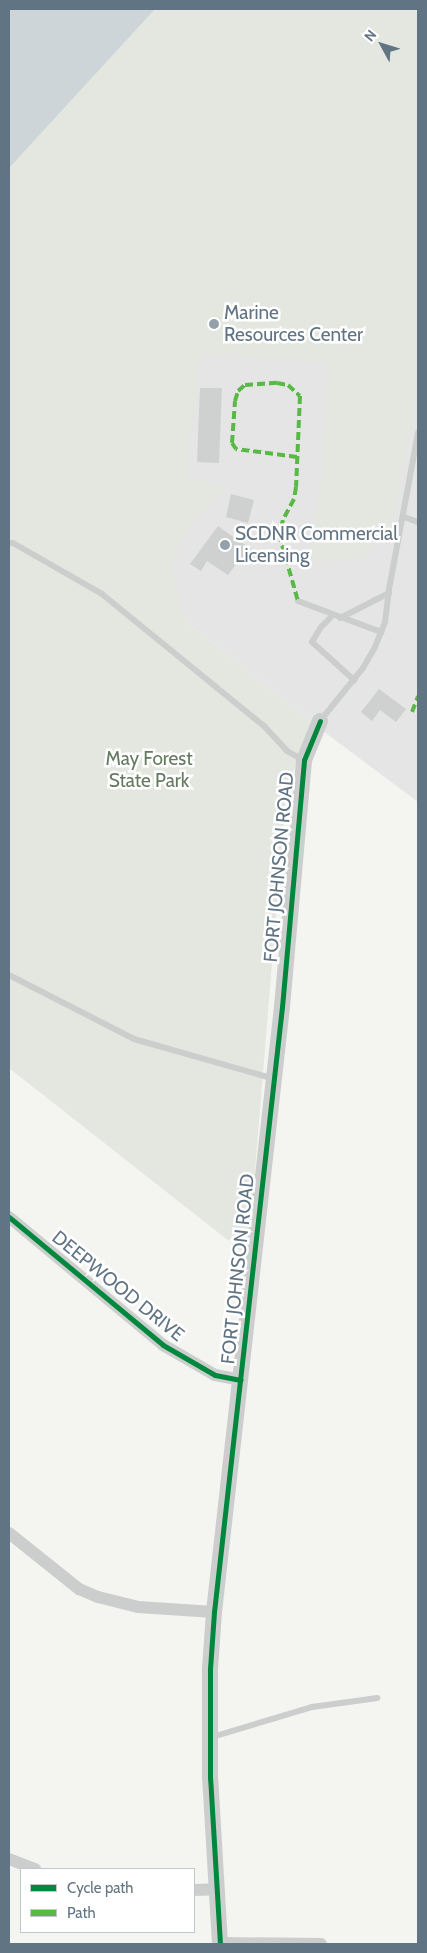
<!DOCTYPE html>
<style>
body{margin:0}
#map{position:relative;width:427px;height:1953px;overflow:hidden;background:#f4f4f1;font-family:Cabin,sans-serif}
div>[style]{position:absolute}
.built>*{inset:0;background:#e4e5e4}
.green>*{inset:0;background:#e3e7df}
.water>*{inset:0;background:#cdd5d8}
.building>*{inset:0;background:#cfd0d0}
.service>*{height:6px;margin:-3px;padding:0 3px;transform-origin:3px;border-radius:3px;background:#cccece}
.minor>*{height:12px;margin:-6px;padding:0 6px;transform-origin:6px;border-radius:6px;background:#cccece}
.tertiary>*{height:16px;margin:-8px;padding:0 8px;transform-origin:8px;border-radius:8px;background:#cccece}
.quiet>*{height:4px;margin-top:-2px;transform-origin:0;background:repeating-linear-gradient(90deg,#58b947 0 8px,transparent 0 12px)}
.cycleway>*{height:5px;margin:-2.5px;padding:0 2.5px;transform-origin:2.5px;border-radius:2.5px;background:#00873e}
.dots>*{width:14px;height:14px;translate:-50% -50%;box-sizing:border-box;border:2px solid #fff;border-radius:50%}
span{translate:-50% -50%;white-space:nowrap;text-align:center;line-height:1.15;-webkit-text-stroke:5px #fff;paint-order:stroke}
.poi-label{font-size:19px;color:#617483}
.left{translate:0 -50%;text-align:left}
.park-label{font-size:19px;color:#657a60}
.street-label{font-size:19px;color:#617483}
.frame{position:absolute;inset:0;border:10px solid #617483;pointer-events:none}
.legend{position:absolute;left:20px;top:1868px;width:175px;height:65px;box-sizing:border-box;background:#fff;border:1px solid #c0c7cd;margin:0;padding:6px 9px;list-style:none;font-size:15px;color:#617483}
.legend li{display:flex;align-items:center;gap:10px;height:25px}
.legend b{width:25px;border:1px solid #c0c7cd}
.north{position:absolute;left:357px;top:20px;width:50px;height:50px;-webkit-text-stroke:4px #fff;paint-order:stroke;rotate:309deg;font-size:14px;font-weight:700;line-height:20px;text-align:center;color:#617483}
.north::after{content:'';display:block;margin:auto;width:18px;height:22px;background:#617483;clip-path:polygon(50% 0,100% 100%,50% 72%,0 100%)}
</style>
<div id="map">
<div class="built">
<i style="clip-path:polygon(418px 9px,418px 802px,311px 722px,9px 479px)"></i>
</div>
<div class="green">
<i style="clip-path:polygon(9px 9px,418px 9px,418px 385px,392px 523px,365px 553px,322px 566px,308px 556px,321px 488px,329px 363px,201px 353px,187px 464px,191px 478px,227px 489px,190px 524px,171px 562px,184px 620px,311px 722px,286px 792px,248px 1256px,9px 1068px)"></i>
</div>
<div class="water">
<i style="clip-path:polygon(9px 9px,155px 9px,9px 168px)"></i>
</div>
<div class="building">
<i style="clip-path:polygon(200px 388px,222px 388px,219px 463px,197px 462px)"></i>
<i style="clip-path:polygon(231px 494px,254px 500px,248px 523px,226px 517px)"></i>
<i style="clip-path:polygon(218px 526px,222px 529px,261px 556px,237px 563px,228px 575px,207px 561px,201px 571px,190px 564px)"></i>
<i style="clip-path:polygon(379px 689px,406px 709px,396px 722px,380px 710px,372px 721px,361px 712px)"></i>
</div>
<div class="service">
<i style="left:404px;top:517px;width:15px;rotate:20deg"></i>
<i style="left:9px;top:543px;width:4px"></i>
<i style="left:13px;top:543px;width:103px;rotate:29.8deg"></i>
<i style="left:102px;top:594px;width:209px;rotate:39.2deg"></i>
<i style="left:264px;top:726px;width:34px;rotate:47deg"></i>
<i style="left:287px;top:751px;width:18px;rotate:29deg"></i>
<i style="left:298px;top:601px;width:89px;rotate:20.5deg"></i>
<i style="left:333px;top:615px;width:17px;rotate:135deg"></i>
<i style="left:321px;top:627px;width:17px;rotate:121deg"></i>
<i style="left:312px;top:642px;width:57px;rotate:42.1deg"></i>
<i style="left:340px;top:618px;width:55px;rotate:-27deg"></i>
<i style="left:320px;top:721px;width:68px;rotate:-50.9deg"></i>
<i style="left:363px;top:668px;width:24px;rotate:-60deg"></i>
<i style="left:375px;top:647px;width:27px;rotate:-68deg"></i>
<i style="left:385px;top:622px;width:38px;rotate:-83deg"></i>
<i style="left:390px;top:584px;width:154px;rotate:-79.5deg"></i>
<i style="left:9px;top:975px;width:140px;rotate:27.1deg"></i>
<i style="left:134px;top:1039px;width:146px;rotate:15.9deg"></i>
<i style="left:212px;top:1737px;width:104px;rotate:-16.7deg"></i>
<i style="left:312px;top:1707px;width:66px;rotate:-7.9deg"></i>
</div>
<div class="minor">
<i style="left:9px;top:1217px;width:200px;rotate:39.7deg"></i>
<i style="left:163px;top:1345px;width:60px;rotate:30deg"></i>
<i style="left:215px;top:1375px;width:26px;rotate:11deg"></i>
<i style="left:9px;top:1533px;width:90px;rotate:38.7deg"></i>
<i style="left:79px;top:1589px;width:21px;rotate:23deg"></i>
<i style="left:98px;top:1597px;width:41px;rotate:14deg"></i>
<i style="left:138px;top:1607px;width:76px;rotate:3.8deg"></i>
<i style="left:9px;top:1859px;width:28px;rotate:21deg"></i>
<i style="left:194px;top:1890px;width:23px;rotate:-2deg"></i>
<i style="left:220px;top:1943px;width:101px;rotate:0.6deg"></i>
</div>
<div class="tertiary">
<i style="left:220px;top:1944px;width:166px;rotate:-93.4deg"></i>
<i style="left:210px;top:1778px;width:109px;rotate:-90deg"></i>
<i style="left:210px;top:1669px;width:57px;rotate:-86deg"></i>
<i style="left:214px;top:1612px;width:609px;rotate:-83.59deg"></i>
<i style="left:282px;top:1007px;width:248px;rotate:-84.9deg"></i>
<i style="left:304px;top:760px;width:42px;rotate:-67.7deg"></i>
</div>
<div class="quiet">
<i style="left:297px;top:457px;width:62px;rotate:-172.5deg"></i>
<i style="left:236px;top:449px;width:7px;rotate:-124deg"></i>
<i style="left:232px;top:443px;width:42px;rotate:-85.9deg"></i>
<i style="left:235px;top:401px;width:10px;rotate:-73deg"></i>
<i style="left:238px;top:391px;width:9px;rotate:-41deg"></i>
<i style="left:245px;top:385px;width:32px;rotate:-4deg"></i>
<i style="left:277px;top:383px;width:11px;rotate:10deg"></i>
<i style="left:288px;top:385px;width:16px;rotate:43deg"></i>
<i style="left:300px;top:396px;width:91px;rotate:92.5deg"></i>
<i style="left:296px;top:487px;width:12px;rotate:99deg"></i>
<i style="left:294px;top:499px;width:24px;rotate:118deg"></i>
<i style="left:283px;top:520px;width:15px;rotate:106deg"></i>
<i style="left:279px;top:534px;width:70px;rotate:74.2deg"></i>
<i style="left:412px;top:712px;width:17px;rotate:-69deg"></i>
</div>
<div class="cycleway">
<i style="left:9px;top:1217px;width:200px;rotate:39.7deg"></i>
<i style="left:163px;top:1345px;width:60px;rotate:30deg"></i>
<i style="left:215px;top:1375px;width:26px;rotate:11deg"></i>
<i style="left:220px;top:1944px;width:166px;rotate:-93.4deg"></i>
<i style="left:210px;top:1778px;width:109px;rotate:-90deg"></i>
<i style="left:210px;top:1669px;width:57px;rotate:-86deg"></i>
<i style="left:214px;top:1612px;width:609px;rotate:-83.59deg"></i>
<i style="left:282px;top:1007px;width:248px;rotate:-84.9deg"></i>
<i style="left:304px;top:760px;width:42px;rotate:-67.7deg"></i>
</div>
<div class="dots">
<i style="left:214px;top:324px;background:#94a1aa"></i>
<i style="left:225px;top:545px;background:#94a1aa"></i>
</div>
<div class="poi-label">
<span class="left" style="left:224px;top:324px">Marine<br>Resources Center</span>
<span class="left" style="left:235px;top:545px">SCDNR Commercial<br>Licensing</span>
</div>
<div class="park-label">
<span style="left:149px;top:770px">May Forest<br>State Park</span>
</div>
<div class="street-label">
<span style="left:279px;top:867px;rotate:-85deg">FORT JOHNSON ROAD</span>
<span style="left:238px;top:1269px;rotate:-84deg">FORT JOHNSON ROAD</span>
<span style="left:118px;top:1286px;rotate:39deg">DEEPWOOD DRIVE</span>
</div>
<div class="frame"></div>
<ul class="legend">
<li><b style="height:6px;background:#00873e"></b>Cycle path</li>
<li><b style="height:6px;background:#58b947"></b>Path</li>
</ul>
<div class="north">N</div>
</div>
